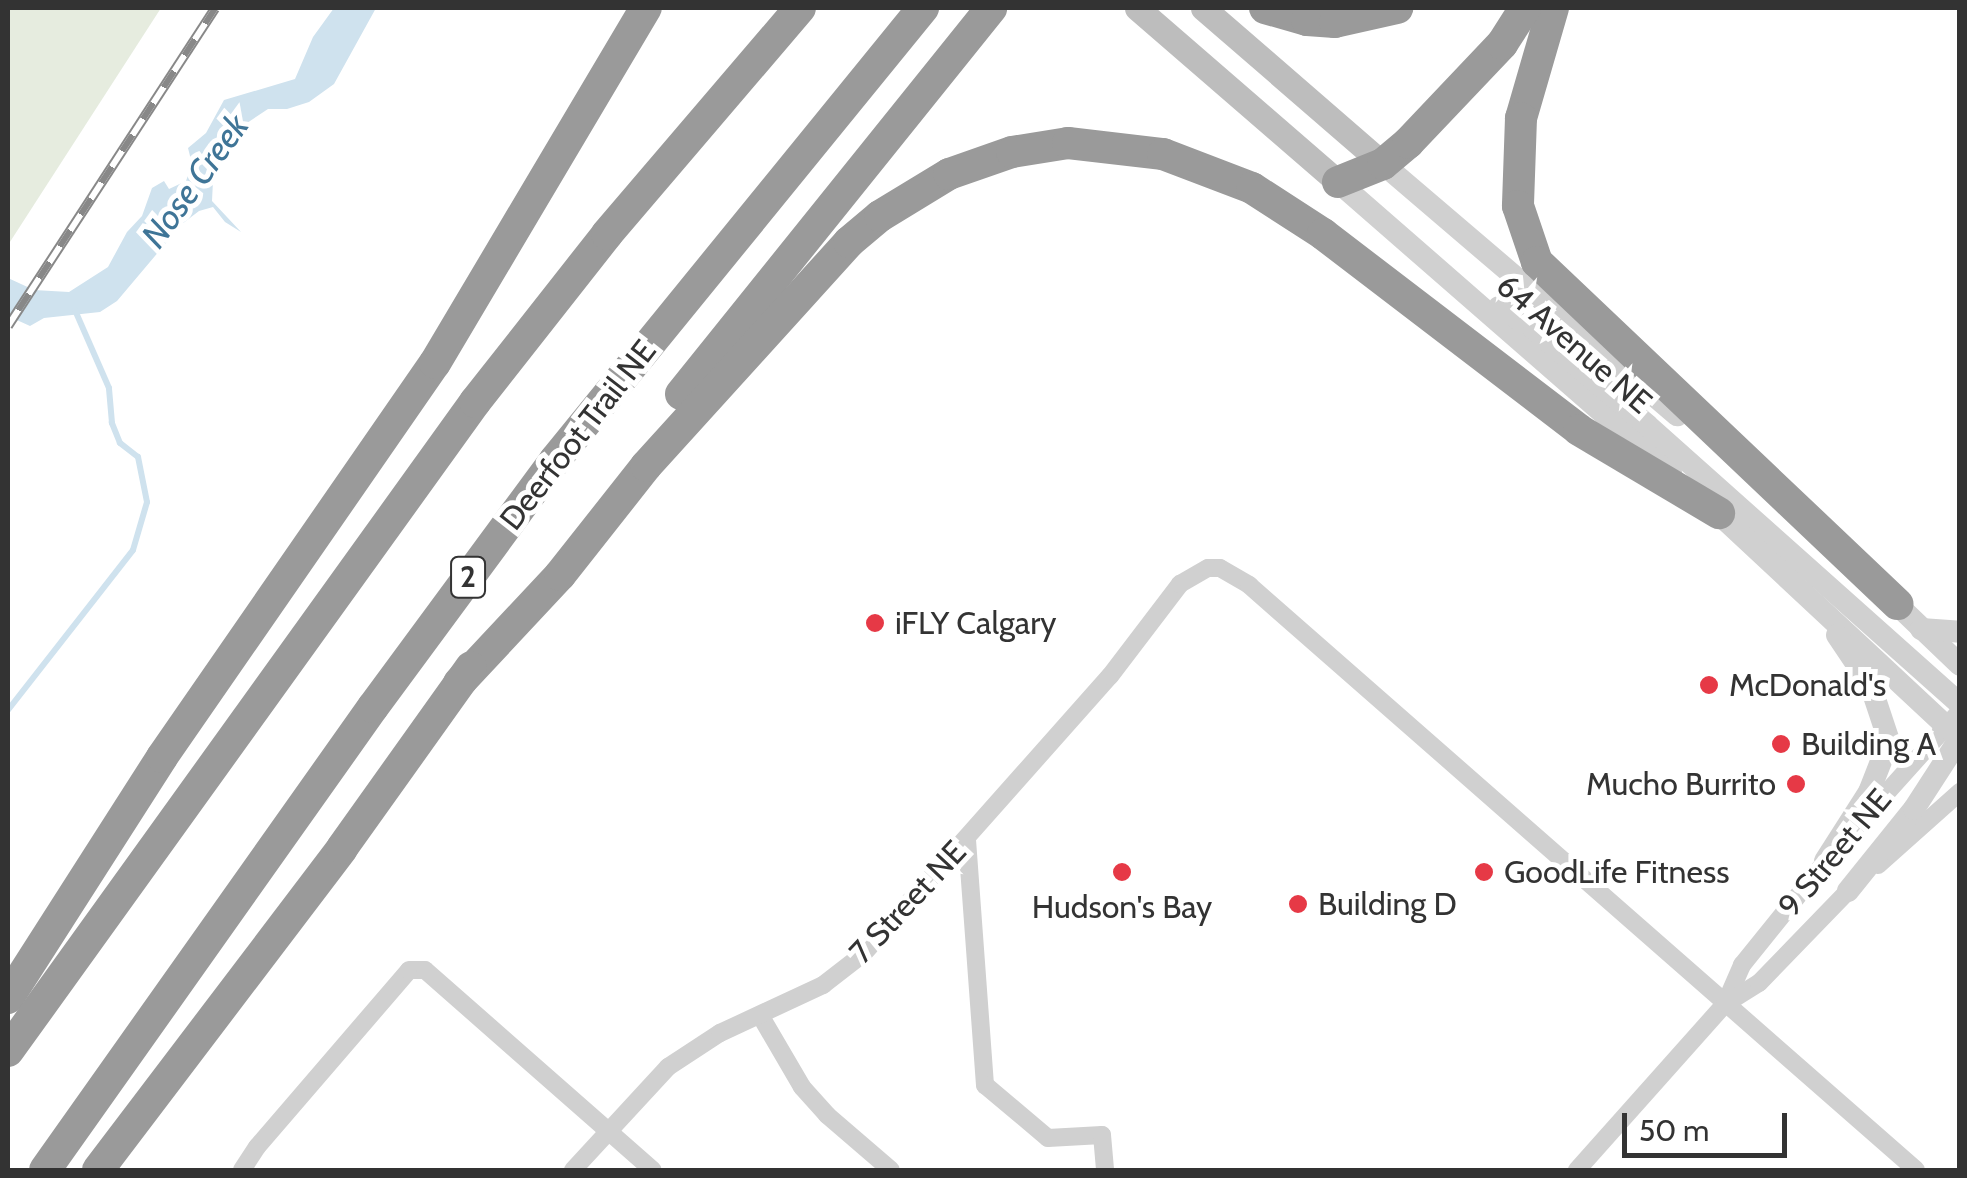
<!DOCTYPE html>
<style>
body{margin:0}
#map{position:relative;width:1967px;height:1178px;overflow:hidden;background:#fff;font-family:Cabin,sans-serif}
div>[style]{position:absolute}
.green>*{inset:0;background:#e6ecdf}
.water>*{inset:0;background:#cfe2ee}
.stream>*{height:6px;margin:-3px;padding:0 3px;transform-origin:3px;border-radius:3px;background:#cfe2ee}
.minor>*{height:18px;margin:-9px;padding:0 9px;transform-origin:9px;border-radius:9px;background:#d0d0d0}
.tertiary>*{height:22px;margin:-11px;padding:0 11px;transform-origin:11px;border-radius:11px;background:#d0d0d0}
.secondary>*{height:25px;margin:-12.5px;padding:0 12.5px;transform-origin:12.5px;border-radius:12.5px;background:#bdbdbd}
.motorway>*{height:32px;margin:-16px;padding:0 16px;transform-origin:16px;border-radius:16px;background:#9a9a9a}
.rail>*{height:10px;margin-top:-5px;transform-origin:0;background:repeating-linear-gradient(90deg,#fff 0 19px,#888 0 38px);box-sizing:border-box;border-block:2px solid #888}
.dots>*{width:28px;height:28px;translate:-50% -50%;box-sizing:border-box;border:5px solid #fff;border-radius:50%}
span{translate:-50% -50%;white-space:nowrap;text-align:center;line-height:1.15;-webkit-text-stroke:10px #fff;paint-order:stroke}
.shield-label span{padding:2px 8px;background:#fff;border:2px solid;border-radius:8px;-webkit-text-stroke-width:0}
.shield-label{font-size:30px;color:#333;font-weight:700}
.street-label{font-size:32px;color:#333}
.poi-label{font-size:32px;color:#333}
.left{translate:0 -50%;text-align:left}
.right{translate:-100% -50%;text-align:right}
.water-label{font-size:35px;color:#3f7597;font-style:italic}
.frame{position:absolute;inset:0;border:10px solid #333;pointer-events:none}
.scale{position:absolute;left:1622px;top:1113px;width:165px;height:45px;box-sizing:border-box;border:5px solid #333;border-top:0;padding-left:12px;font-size:30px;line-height:35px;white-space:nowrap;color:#333;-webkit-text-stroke:8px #fff;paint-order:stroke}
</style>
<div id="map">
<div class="green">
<i style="clip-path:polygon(8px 8px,161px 8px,8px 245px)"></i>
</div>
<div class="water">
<i style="clip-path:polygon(334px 8px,376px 8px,334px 84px,309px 102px,287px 109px,268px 109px,241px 127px,213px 181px,212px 201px,241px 232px,225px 222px,213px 207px,199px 211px,182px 224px,117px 301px,100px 312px,44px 318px,30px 326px,8px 316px,8px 278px,34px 290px,69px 292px,108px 267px,127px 232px,142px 216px,152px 188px,164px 181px,169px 189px,186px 181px,192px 164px,188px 148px,206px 133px,224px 100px,295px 79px,313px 37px)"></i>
</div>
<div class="stream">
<i style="left:8px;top:710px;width:203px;rotate:-52deg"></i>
<i style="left:133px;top:550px;width:50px;rotate:-73.7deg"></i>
<i style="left:147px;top:502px;width:46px;rotate:-101.3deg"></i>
<i style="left:138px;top:457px;width:23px;rotate:-142deg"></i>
<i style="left:120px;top:443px;width:22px;rotate:-112deg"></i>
<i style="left:112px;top:423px;width:35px;rotate:-95deg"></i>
<i style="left:109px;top:388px;width:85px;rotate:-113.6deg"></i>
</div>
<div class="minor">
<i style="left:1855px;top:828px;width:157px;rotate:-48.1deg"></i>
<i style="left:967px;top:840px;width:246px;rotate:85.8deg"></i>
<i style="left:985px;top:1085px;width:82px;rotate:40.1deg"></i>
<i style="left:1048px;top:1138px;width:54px;rotate:-3.2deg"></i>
<i style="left:1102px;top:1135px;width:35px;rotate:85deg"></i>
<i style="left:1878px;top:865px;width:110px;rotate:-41.7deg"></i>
<i style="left:1725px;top:1004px;width:43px;rotate:-66.4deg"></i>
<i style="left:1742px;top:965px;width:146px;rotate:-51.1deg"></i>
<i style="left:760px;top:1015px;width:83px;rotate:59.7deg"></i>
<i style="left:802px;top:1087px;width:38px;rotate:48deg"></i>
<i style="left:827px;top:1115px;width:84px;rotate:40.7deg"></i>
<i style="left:242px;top:1170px;width:27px;rotate:-57deg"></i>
<i style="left:257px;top:1147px;width:233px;rotate:-49.3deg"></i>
<i style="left:409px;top:970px;width:16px"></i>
<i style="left:425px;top:970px;width:303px;rotate:41.3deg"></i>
<i style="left:573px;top:1170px;width:140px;rotate:-47.3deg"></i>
<i style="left:668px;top:1067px;width:62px;rotate:-33.2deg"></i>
<i style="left:720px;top:1033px;width:114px;rotate:-25deg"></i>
<i style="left:823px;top:985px;width:51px;rotate:-37.8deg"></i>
<i style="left:863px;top:954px;width:372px;rotate:-48.4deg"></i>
<i style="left:1110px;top:676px;width:116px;rotate:-52.7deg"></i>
<i style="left:1180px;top:584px;width:32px;rotate:-30deg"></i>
<i style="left:1208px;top:568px;width:12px"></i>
<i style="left:1220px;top:568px;width:34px;rotate:30deg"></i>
<i style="left:1249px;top:585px;width:887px;rotate:41.25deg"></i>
<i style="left:1577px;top:1170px;width:222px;rotate:-48.3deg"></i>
<i style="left:1725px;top:1004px;width:40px;rotate:-32deg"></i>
<i style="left:1759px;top:983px;width:136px;rotate:-45.9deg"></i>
</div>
<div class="tertiary">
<i style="left:1383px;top:164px;width:387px;rotate:40.5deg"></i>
<i style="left:1338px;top:182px;width:442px;rotate:41.1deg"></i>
<i style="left:1499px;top:307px;width:41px;rotate:32.2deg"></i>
<i style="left:1534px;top:329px;width:148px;rotate:40.3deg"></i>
<i style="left:1647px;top:425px;width:419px;rotate:41.7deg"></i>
<i style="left:1707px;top:503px;width:346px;rotate:43deg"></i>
<i style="left:1887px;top:595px;width:101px;rotate:43.8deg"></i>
<i style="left:1921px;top:629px;width:39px;rotate:4deg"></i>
<i style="left:1825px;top:861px;width:82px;rotate:-57.5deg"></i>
<i style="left:1869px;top:792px;width:55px;rotate:-68.6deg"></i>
<i style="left:1889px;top:741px;width:60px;rotate:-108.4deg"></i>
<i style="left:1870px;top:684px;width:59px;rotate:-124deg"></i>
<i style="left:1848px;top:891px;width:105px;rotate:-51.2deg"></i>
<i style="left:1914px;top:809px;width:85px;rotate:-57.1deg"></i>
</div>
<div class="secondary">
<i style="left:1137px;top:8px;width:266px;rotate:40.9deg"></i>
<i style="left:1203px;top:8px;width:238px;rotate:40.9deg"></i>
</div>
<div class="motorway">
<i style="left:1265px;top:8px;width:44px;rotate:15.9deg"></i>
<i style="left:1307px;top:20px;width:28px;rotate:4deg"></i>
<i style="left:1335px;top:22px;width:64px;rotate:-12.7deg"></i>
<i style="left:1553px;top:8px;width:115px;rotate:106.2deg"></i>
<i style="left:1521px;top:118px;width:88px;rotate:92deg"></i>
<i style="left:1518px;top:206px;width:59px;rotate:71.3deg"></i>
<i style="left:1537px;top:262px;width:497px;rotate:43.5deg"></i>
<i style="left:1338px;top:182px;width:48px;rotate:-21.8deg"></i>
<i style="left:1383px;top:164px;width:33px;rotate:-40deg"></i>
<i style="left:1408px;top:143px;width:137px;rotate:-46.5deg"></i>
<i style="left:1502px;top:44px;width:43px;rotate:-57.4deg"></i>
<i style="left:681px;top:394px;width:495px;rotate:-51.2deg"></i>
<i style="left:459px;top:683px;width:148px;rotate:-46.9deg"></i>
<i style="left:560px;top:575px;width:139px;rotate:-51.7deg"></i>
<i style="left:646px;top:466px;width:302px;rotate:-47.8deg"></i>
<i style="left:849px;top:242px;width:40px;rotate:-40deg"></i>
<i style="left:880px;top:216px;width:81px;rotate:-31.3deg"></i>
<i style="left:949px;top:174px;width:67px;rotate:-19.2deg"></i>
<i style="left:1012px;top:152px;width:57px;rotate:-9.1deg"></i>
<i style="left:1068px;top:143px;width:96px;rotate:6.6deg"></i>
<i style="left:1163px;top:154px;width:95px;rotate:20.9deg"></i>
<i style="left:1252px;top:188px;width:85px;rotate:32.9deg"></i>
<i style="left:1323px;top:234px;width:322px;rotate:37.4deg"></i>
<i style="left:1579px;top:430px;width:163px;rotate:30.7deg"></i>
<i style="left:8px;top:998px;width:286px;rotate:-57.4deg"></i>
<i style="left:162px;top:757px;width:479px;rotate:-55.3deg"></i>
<i style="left:435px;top:363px;width:413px;rotate:-59.3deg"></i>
<i style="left:8px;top:1051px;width:800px;rotate:-54.26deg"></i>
<i style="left:475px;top:402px;width:214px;rotate:-51.8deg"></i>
<i style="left:607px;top:234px;width:297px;rotate:-49.5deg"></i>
<i style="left:45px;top:1170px;width:567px;rotate:-54.69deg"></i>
<i style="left:373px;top:707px;width:307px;rotate:-53.6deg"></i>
<i style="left:555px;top:460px;width:583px;rotate:-50.85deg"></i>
<i style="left:98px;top:1170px;width:404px;rotate:-52.8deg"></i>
<i style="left:342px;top:848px;width:222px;rotate:-54.5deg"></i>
</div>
<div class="rail">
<i style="left:8px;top:326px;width:379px;rotate:-56.9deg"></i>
</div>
<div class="dots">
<i style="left:875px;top:623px;background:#e63946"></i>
<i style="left:1709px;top:685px;background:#e63946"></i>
<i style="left:1781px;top:744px;background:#e63946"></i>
<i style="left:1796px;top:784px;background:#e63946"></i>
<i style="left:1122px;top:872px;background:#e63946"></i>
<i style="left:1484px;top:872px;background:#e63946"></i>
<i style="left:1298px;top:904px;background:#e63946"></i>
</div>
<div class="shield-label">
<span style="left:468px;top:577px">2</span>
</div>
<div class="street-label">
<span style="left:1574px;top:344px;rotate:41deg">64 Avenue NE</span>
<span style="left:578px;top:435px;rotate:-52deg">Deerfoot Trail NE</span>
<span style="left:1835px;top:853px;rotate:-50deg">9 Street NE</span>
<span style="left:908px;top:902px;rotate:-47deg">7 Street NE</span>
</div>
<div class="poi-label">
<span class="left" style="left:895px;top:623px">iFLY Calgary</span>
<span class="left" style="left:1729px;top:685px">McDonald's</span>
<span class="left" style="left:1801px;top:744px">Building A</span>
<span class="right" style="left:1776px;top:784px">Mucho Burrito</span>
<span class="left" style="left:1504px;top:872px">GoodLife Fitness</span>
<span class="left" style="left:1318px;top:904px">Building D</span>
<span style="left:1122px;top:907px">Hudson's Bay</span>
</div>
<div class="water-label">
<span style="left:195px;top:181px;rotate:-54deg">Nose Creek</span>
</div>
<div class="frame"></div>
<div class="scale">50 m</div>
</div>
